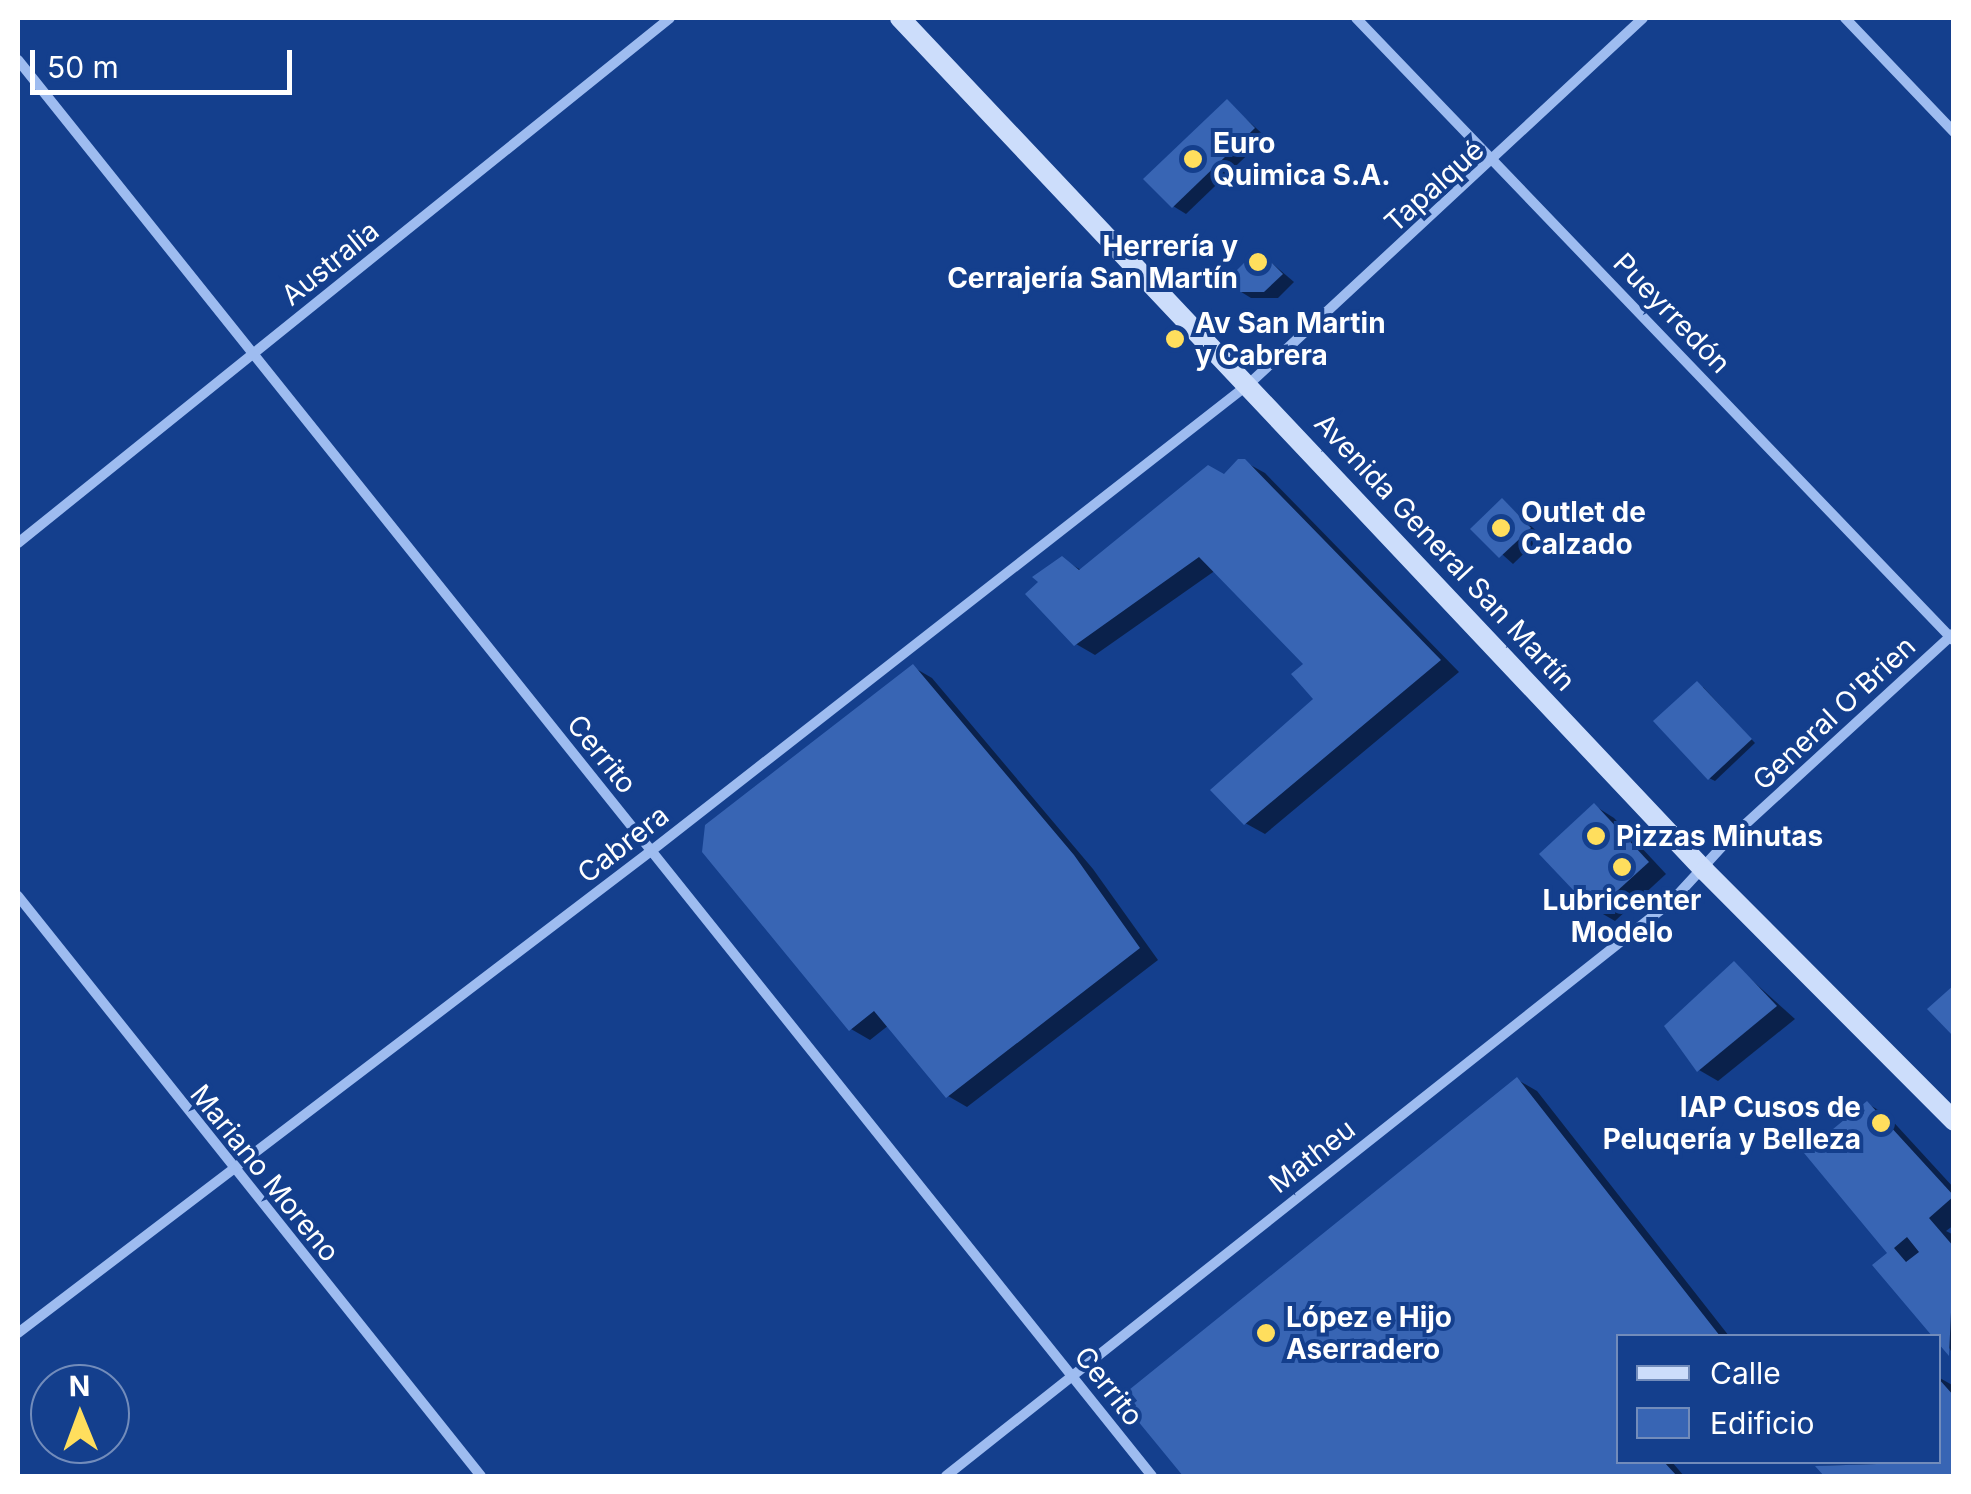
<!DOCTYPE html>
<meta charset="utf-8">
<style>
body{margin:0}
#map{position:relative;width:1971px;height:1494px;overflow:hidden;background:#143f8d;font-family:Inter,sans-serif}
div>[style]{position:absolute}
.shadow>*{inset:0;background:#0007}
.building>*{inset:0;background:#3865b4}
.street>*{height:10px;margin:-5px;padding:0 5px;transform-origin:5px;border-radius:5px;background:#9ebcf0}
.secondary>*{height:20px;margin:-10px;padding:0 10px;transform-origin:10px;border-radius:10px;background:#ccddfb}
.dots>*{width:28px;height:28px;translate:-50% -50%;box-sizing:border-box;border:5px solid #143f8d;border-radius:50%}
span{translate:-50% -50%;white-space:nowrap;text-align:center;line-height:1.15;-webkit-text-stroke:8px #143f8d;paint-order:stroke}
.poi-label{font-size:28px;color:#fff;font-weight:700}
.left{translate:0 -50%;text-align:left}
.right{translate:-100% -50%;text-align:right}
.street-label{font-size:28px;color:#fff}
.frame{position:absolute;inset:0;border:20px solid #fff;pointer-events:none}
.legend{position:absolute;left:1616px;top:1334px;width:325px;height:130px;box-sizing:border-box;background:#143f8d;border:2px solid #728cbb;margin:0;padding:12px 18px;list-style:none;font-size:30px;color:#fff}
.legend li{display:flex;align-items:center;gap:20px;height:50px}
.legend b{width:50px;border:2px solid #728cbb}
.north{position:absolute;left:30px;top:1364px;width:100px;height:100px;box-sizing:border-box;background:#143f8d;border:2px solid #728cbb;border-radius:50%;rotate:359deg;font-size:28px;font-weight:700;line-height:40px;text-align:center;color:#fff}
.north::after{content:'';display:block;margin:auto;width:35px;height:45px;background:#ffde5d;clip-path:polygon(50% 0,100% 100%,50% 72%,0 100%)}
.scale{position:absolute;left:30px;top:50px;width:262px;height:45px;box-sizing:border-box;border:5px solid #fff;border-top:0;padding-left:12px;font-size:30px;line-height:35px;white-space:nowrap;color:#fff;-webkit-text-stroke:8px #143f8d;paint-order:stroke}
</style>
<div id="map">
<div class="shadow">
<i style="clip-path:polygon(1227px 102px,1266px 137px,1186px 214px,1173px 206px)"></i>
<i style="clip-path:polygon(1259px 252px,1294px 282px,1278px 298px,1251px 298px,1238px 290px)"></i>
<i style="clip-path:polygon(1245px 462px,1265px 473px,1459px 672px,1265px 834px,1245px 823px,1316px 699px,1307px 664px,1216px 570px,1095px 655px,1076px 644px,1062px 559px,1081px 570px)"></i>
<i style="clip-path:polygon(1503px 501px,1542px 536px,1513px 564px,1474px 529px)"></i>
<i style="clip-path:polygon(913px 667px,932px 678px,1093px 869px,1158px 960px,967px 1107px,948px 1096px,889px 1025px,870px 1040px,851px 1029px)"></i>
<i style="clip-path:polygon(1703px 687px,1755px 743px,1715px 781px,1709px 778px)"></i>
<i style="clip-path:polygon(1595px 806px,1614px 818px,1666px 874px,1615px 921px,1596px 910px)"></i>
<i style="clip-path:polygon(1734px 964px,1795px 1019px,1718px 1081px,1699px 1070px)"></i>
<i style="clip-path:polygon(1518px 1080px,1537px 1091px,1729px 1336px,1618px 1336px,1618px 1462px,1672px 1462px,1684px 1476px,1187px 1476px,1123px 1398px)"></i>
<i style="clip-path:polygon(1868px 1104px,1887px 1115px,1954px 1188px,1954px 1225px,1946px 1231px,1954px 1235px,1954px 1356px,1892px 1253px)"></i>
<i style="clip-path:polygon(1938px 1377px,1954px 1386px,1954px 1476px,1827px 1476px,1819px 1466px,1938px 1462px)"></i>
</div>
<div class="building">
<i style="clip-path:polygon(1227px 99px,1255px 128px,1172px 208px,1143px 179px)"></i>
<i style="clip-path:polygon(1258px 249px,1283px 274px,1264px 292px,1236px 292px,1226px 281px)"></i>
<i style="clip-path:polygon(1238px 459px,1245px 459px,1441px 660px,1244px 825px,1210px 790px,1313px 699px,1291px 674px,1303px 664px,1199px 557px,1074px 646px,1025px 594px,1038px 582px,1032px 577px,1062px 556px,1079px 570px,1208px 465px,1224px 474px)"></i>
<i style="clip-path:polygon(1502px 498px,1531px 528px,1499px 558px,1470px 529px)"></i>
<i style="clip-path:polygon(913px 664px,1074px 855px,1140px 948px,946px 1098px,874px 1011px,849px 1031px,702px 852px,705px 825px)"></i>
<i style="clip-path:polygon(1697px 681px,1752px 739px,1708px 780px,1653px 721px)"></i>
<i style="clip-path:polygon(1594px 803px,1649px 862px,1594px 912px,1539px 854px)"></i>
<i style="clip-path:polygon(1734px 961px,1777px 1006px,1697px 1072px,1664px 1026px)"></i>
<i style="clip-path:polygon(1954px 985px,1954px 1037px,1927px 1009px)"></i>
<i style="clip-path:polygon(1517px 1077px,1720px 1336px,1618px 1336px,1618px 1462px,1664px 1462px,1677px 1476px,1183px 1476px,1119px 1398px)"></i>
<i style="clip-path:polygon(evenodd,1867px 1101px,1954px 1196px,1929px 1218px,1954px 1247px,1949px 1356px,1872px 1265px,1887px 1253px,1804px 1153px,1867px 1101px,1907px 1237px,1919px 1252px,1906px 1262px,1894px 1248px,1907px 1237px)"></i>
<i style="clip-path:polygon(1938px 1378px,1954px 1396px,1954px 1476px,1824px 1476px,1815px 1466px,1938px 1462px)"></i>
</div>
<div class="street">
<i style="left:1356px;top:18px;width:862px;rotate:46.17deg"></i>
<i style="left:1845px;top:18px;width:158px;rotate:46.3deg"></i>
<i style="left:18px;top:60px;width:1814px;rotate:51.31deg"></i>
<i style="left:18px;top:543px;width:837px;rotate:-38.84deg"></i>
<i style="left:18px;top:896px;width:742px;rotate:51.4deg"></i>
<i style="left:18px;top:1333px;width:796px;rotate:-37.29deg"></i>
<i style="left:651px;top:851px;width:760px;rotate:-38deg"></i>
<i style="left:1250px;top:383px;width:536px;rotate:-42.88deg"></i>
<i style="left:946px;top:1476px;width:926px;rotate:-38.38deg"></i>
<i style="left:1672px;top:901px;width:80px;rotate:-47.5deg"></i>
<i style="left:1726px;top:842px;width:309px;rotate:-42.5deg"></i>
</div>
<div class="secondary">
<i style="left:900px;top:18px;width:1173px;rotate:46.66deg"></i>
<i style="left:1705px;top:871px;width:353px;rotate:45.1deg"></i>
</div>
<div class="dots">
<i style="left:1193px;top:159px;background:#ffde5d"></i>
<i style="left:1258px;top:262px;background:#ffde5d"></i>
<i style="left:1175px;top:339px;background:#ffde5d"></i>
<i style="left:1501px;top:528px;background:#ffde5d"></i>
<i style="left:1596px;top:836px;background:#ffde5d"></i>
<i style="left:1622px;top:867px;background:#ffde5d"></i>
<i style="left:1881px;top:1123px;background:#ffde5d"></i>
<i style="left:1266px;top:1333px;background:#ffde5d"></i>
</div>
<div class="poi-label">
<span class="left" style="left:1213px;top:159px">Euro<br>Quimica S.A.</span>
<span class="right" style="left:1238px;top:262px">Herrería y<br>Cerrajería San Martín</span>
<span class="left" style="left:1195px;top:339px">Av San Martin<br>y Cabrera</span>
<span class="left" style="left:1521px;top:528px">Outlet de<br>Calzado</span>
<span class="left" style="left:1616px;top:836px">Pizzas Minutas</span>
<span style="left:1622px;top:916px">Lubricenter<br>Modelo</span>
<span class="right" style="left:1861px;top:1123px">IAP Cusos de<br>Peluqería y Belleza</span>
<span class="left" style="left:1286px;top:1333px">López e Hijo<br>Aserradero</span>
</div>
<div class="street-label">
<span style="left:1434px;top:186px;rotate:-42deg">Tapalqué</span>
<span style="left:330px;top:263px;rotate:-39deg">Australia</span>
<span style="left:1672px;top:313px;rotate:46deg">Pueyrredón</span>
<span style="left:1445px;top:552px;rotate:47deg">Avenida General San Martín</span>
<span style="left:1834px;top:713px;rotate:-43deg">General O'Brien</span>
<span style="left:602px;top:754px;rotate:51deg">Cerrito</span>
<span style="left:623px;top:844px;rotate:-38deg">Cabrera</span>
<span style="left:1312px;top:1156px;rotate:-38deg">Matheu</span>
<span style="left:265px;top:1173px;rotate:51deg">Mariano Moreno</span>
<span style="left:1109px;top:1386px;rotate:52deg">Cerrito</span>
</div>
<div class="frame"></div>
<ul class="legend">
<li><b style="height:12px;background:#ccddfb"></b>Calle</li>
<li><b style="height:28px;background:#3865b4"></b>Edificio</li>
</ul>
<div class="north">N</div>
<div class="scale">50 m</div>
</div>
